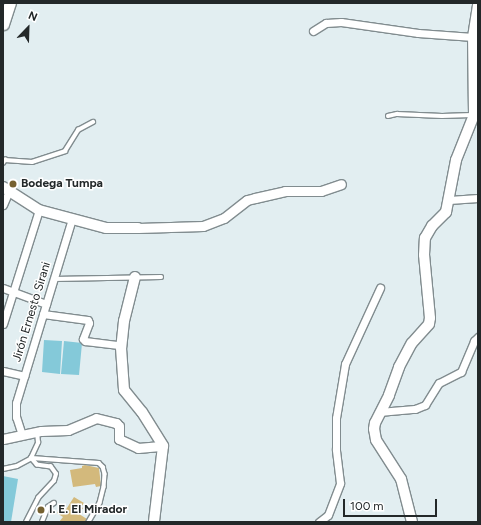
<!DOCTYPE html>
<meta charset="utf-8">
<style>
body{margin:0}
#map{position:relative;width:481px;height:525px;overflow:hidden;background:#e2eef1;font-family:Figtree,sans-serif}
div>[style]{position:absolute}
.green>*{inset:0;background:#84c9d9}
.building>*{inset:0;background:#d3b97c}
.roads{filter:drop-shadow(1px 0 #818c8f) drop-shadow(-1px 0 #818c8f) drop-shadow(0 1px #818c8f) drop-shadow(0 -1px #818c8f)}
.service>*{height:3.5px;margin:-1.75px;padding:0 1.75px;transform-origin:1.75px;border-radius:1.75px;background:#fff}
.minor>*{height:7px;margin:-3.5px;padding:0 3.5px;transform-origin:3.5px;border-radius:3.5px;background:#fff}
.tertiary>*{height:9px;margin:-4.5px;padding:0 4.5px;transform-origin:4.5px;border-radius:4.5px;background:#fff}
.secondary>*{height:10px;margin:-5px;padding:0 5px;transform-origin:5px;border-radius:5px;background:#fff}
.primary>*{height:11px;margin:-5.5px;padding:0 5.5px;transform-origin:5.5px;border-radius:5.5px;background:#fff}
.dots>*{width:11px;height:11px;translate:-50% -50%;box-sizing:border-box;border:2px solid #fff;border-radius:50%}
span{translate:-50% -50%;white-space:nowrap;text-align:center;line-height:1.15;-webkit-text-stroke:3px #fff;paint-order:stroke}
.poi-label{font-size:12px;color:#232829;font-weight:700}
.left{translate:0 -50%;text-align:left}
.street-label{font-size:12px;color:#232829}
.frame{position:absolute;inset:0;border:4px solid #232829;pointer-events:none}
.north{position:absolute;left:8px;top:8px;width:40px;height:40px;-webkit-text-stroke:3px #fff;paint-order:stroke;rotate:23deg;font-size:11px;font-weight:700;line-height:16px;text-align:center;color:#232829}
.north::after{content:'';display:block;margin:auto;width:14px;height:18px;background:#232829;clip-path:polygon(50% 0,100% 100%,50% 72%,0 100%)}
.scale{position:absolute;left:343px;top:499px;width:94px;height:18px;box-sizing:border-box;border:2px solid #232829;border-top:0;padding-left:5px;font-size:12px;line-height:14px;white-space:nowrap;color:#232829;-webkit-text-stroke:3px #fff;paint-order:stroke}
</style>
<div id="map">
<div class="green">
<i style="clip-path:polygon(44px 340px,62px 341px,60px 374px,42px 372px)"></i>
<i style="clip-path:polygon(64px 341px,82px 343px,79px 375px,61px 374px)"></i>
<i style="clip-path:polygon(3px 476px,18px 479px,11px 522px,3px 522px)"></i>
</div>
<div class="building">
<i style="clip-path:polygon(85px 465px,99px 468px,101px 486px,96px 487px,95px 484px,73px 487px,70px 470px,82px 468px,82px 466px)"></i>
<i style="clip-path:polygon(74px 497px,84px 503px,81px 507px,83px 508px,79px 514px,87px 519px,86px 522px,59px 522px,63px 517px,57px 513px,60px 508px,65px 511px)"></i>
</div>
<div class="roads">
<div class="service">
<i style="left:388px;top:116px;width:9px;rotate:-13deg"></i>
<i style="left:397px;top:114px;width:45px;rotate:2.5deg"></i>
<i style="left:442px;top:116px;width:30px;rotate:-2deg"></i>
<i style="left:3px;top:163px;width:4px;rotate:-56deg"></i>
<i style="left:5px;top:160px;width:27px;rotate:4deg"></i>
<i style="left:32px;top:162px;width:35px;rotate:-18deg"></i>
<i style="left:65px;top:151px;width:25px;rotate:-58deg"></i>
<i style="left:78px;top:130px;width:17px;rotate:-28deg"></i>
<i style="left:54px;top:279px;width:107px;rotate:-1.1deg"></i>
<i style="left:3px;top:469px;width:14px;rotate:-12deg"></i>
<i style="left:17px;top:466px;width:17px;rotate:-28deg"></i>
<i style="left:32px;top:458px;width:67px;rotate:4.3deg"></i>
<i style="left:99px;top:463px;width:6px;rotate:45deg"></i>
<i style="left:103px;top:467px;width:7px;rotate:74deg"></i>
<i style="left:105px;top:474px;width:13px;rotate:94deg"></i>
<i style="left:104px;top:487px;width:16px;rotate:104deg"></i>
<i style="left:100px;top:503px;width:22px;rotate:120deg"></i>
<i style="left:26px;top:522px;width:27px;rotate:-63deg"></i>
<i style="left:38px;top:498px;width:23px;rotate:-47deg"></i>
<i style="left:54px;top:481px;width:7px;rotate:-74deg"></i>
<i style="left:56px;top:474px;width:9px;rotate:-126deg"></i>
<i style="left:51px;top:467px;width:14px;rotate:-172deg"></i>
<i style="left:37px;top:465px;width:9px;rotate:-131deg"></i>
<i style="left:31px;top:458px;width:17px;rotate:-65deg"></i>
<i style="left:38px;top:443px;width:11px;rotate:-95deg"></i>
<i style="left:42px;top:522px;width:16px;rotate:-68deg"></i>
<i style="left:48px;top:507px;width:7px;rotate:-34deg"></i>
</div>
<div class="minor">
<i style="left:313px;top:31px;width:15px;rotate:-32deg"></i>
<i style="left:326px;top:23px;width:15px;rotate:-4deg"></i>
<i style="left:341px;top:22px;width:78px;rotate:8.1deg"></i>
<i style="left:418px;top:33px;width:55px;rotate:4.2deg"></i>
<i style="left:449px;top:200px;width:29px;rotate:-4deg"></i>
<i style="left:3px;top:205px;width:15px;rotate:-67deg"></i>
<i style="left:3px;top:288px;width:46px;rotate:20.4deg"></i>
<i style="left:43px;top:314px;width:45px;rotate:7.6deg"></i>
<i style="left:88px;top:320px;width:3px;rotate:72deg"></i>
<i style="left:89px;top:323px;width:17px;rotate:111deg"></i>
<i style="left:83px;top:339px;width:3px;rotate:45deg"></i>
<i style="left:85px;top:341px;width:34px;rotate:7deg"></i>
<i style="left:119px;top:345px;width:4px;rotate:56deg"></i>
<i style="left:3px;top:324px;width:120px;rotate:-72.5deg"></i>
<i style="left:3px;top:371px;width:22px;rotate:13deg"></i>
<i style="left:379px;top:412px;width:36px;rotate:-5deg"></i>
<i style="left:415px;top:409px;width:11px;rotate:-22deg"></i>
<i style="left:425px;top:405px;width:26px;rotate:-58deg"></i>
<i style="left:439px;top:383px;width:25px;rotate:-27deg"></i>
<i style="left:461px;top:372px;width:34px;rotate:-67deg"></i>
<i style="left:474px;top:341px;width:6px;rotate:-45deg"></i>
<i style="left:22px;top:435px;width:19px;rotate:-108deg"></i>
<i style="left:16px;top:417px;width:14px;rotate:-90deg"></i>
<i style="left:16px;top:403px;width:192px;rotate:-73.1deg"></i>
<i style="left:319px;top:522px;width:11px;rotate:-38deg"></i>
<i style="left:328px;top:515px;width:34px;rotate:-69deg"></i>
<i style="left:340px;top:483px;width:34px;rotate:-97deg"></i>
<i style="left:336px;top:449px;width:31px;rotate:-90deg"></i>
<i style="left:336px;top:418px;width:55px;rotate:-80.5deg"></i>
<i style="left:345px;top:364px;width:84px;rotate:-65.3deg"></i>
</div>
<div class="tertiary">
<i style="left:138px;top:228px;width:65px;rotate:-1.8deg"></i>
<i style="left:203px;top:226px;width:22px;rotate:-21deg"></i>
<i style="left:224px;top:218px;width:29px;rotate:-38deg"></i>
<i style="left:247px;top:200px;width:8px;rotate:-14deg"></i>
<i style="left:255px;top:198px;width:31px;rotate:-13deg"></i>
<i style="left:285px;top:191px;width:36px"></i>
<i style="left:321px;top:191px;width:21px;rotate:-19deg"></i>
<i style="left:3px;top:439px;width:39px;rotate:-12deg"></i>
<i style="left:41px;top:431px;width:27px;rotate:-2deg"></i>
<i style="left:68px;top:430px;width:30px;rotate:-23deg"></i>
<i style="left:96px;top:418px;width:21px;rotate:14deg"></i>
<i style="left:116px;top:423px;width:4px;rotate:45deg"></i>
<i style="left:119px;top:426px;width:13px;rotate:90deg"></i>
<i style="left:119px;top:439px;width:21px;rotate:25deg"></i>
<i style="left:138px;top:448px;width:25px;rotate:-5deg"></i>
</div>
<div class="secondary">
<i style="left:3px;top:187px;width:43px;rotate:32.6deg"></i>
<i style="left:39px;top:210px;width:69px;rotate:15deg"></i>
<i style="left:106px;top:228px;width:32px"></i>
<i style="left:135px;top:277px;width:45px;rotate:104deg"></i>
<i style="left:124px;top:321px;width:27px;rotate:96deg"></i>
<i style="left:121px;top:348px;width:42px;rotate:85.9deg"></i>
<i style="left:124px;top:390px;width:28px;rotate:51deg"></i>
<i style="left:142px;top:412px;width:40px;rotate:58deg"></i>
<i style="left:163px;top:446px;width:77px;rotate:96.8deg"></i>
<i style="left:412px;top:522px;width:44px;rotate:-104.3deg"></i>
<i style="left:401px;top:479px;width:46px;rotate:-122.7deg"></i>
<i style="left:376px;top:440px;width:11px;rotate:-100deg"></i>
<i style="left:374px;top:429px;width:6px;rotate:-81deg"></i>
<i style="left:375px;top:423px;width:31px;rotate:-63deg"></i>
<i style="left:389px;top:395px;width:30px;rotate:-70deg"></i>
<i style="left:399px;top:367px;width:27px;rotate:-62deg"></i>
<i style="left:412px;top:343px;width:25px;rotate:-48deg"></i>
<i style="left:429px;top:324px;width:6px;rotate:-81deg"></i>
<i style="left:430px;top:318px;width:63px;rotate:-95.4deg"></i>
<i style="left:424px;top:255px;width:17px;rotate:-87deg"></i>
<i style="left:425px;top:238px;width:14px;rotate:-60deg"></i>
<i style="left:432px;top:226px;width:20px;rotate:-45deg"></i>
<i style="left:446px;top:212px;width:53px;rotate:-79.1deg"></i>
<i style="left:456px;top:160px;width:48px;rotate:-68.2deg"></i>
<i style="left:474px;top:115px;width:78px;rotate:-90.7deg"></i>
<i style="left:473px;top:37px;width:32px;rotate:-81deg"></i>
</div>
<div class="primary">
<i style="left:3px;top:24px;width:22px;rotate:-72deg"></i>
</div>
</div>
<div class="dots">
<i style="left:13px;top:184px;background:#756130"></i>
<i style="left:41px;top:510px;background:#756130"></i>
</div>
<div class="poi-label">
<span class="left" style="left:21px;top:184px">Bodega Tumpa</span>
<span class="left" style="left:49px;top:510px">I. E. El Mirador</span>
</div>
<div class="street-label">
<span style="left:32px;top:312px;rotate:-73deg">Jirón Ernesto Sirani</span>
</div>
<div class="frame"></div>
<div class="north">N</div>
<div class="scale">100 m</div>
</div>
